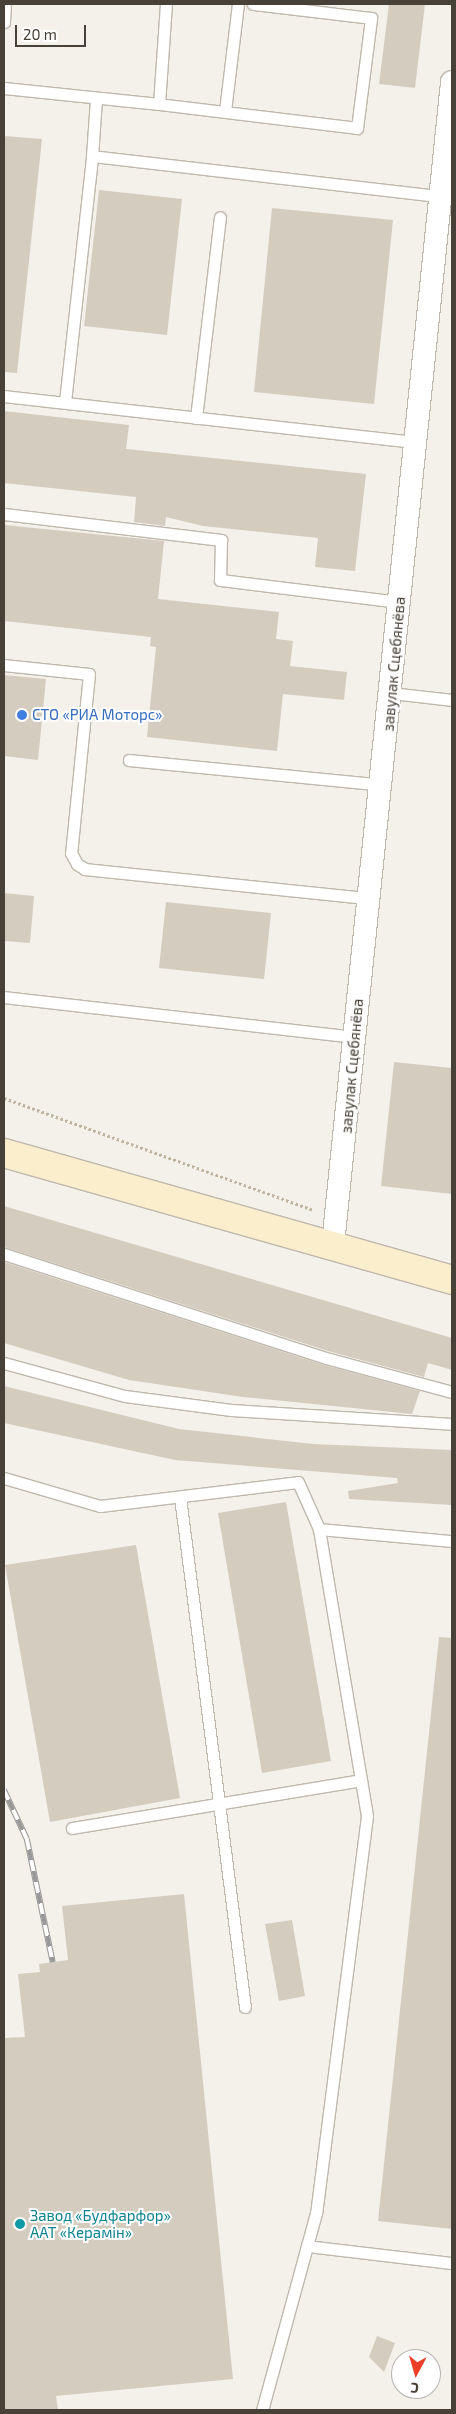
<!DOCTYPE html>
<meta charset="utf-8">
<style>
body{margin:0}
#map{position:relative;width:456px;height:2414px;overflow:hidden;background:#f4f0ea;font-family:"Exo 2",sans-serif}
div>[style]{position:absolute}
.building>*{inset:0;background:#d5ccc0}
.path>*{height:3px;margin-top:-1.5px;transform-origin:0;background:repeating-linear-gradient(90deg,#c0b39f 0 2.5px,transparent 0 5px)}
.roads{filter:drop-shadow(1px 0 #bfb8ad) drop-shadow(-1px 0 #bfb8ad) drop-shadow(0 1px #bfb8ad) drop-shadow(0 -1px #bfb8ad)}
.lane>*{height:11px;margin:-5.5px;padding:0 5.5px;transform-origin:5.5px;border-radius:5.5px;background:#fff}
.street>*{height:22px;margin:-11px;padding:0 11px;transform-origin:11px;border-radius:11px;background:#fff}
.secondary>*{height:28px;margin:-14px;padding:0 14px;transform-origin:14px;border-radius:14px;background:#fbeecc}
.rail>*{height:5.5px;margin-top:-2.75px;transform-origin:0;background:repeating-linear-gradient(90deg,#fff 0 11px,#989898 0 22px);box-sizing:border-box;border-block:1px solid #989898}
.dots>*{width:14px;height:14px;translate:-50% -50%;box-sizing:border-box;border:2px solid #fff;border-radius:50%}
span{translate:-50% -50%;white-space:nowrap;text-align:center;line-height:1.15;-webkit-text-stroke:4px #fff;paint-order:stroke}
.street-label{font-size:15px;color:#474138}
.shop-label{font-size:15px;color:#366cbe}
.left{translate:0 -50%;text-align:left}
.culture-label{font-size:15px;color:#0d838f}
.frame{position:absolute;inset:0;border:5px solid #474138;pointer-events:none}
.north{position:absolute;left:391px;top:2349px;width:50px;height:50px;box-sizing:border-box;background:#fff;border:1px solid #b5b3af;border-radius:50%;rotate:186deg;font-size:14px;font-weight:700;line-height:20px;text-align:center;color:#474138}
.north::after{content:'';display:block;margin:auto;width:18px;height:22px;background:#ed3e27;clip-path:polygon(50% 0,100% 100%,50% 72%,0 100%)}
.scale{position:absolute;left:15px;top:25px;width:71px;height:22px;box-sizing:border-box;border:2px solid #474138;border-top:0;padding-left:6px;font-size:15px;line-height:18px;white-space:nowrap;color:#474138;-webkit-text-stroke:4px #fff;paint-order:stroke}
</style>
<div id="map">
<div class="building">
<i style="clip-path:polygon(389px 4px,425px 4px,415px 88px,379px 84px)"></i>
<i style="clip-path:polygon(4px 136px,42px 139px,17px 373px,4px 372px)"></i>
<i style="clip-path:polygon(99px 190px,182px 199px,167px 335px,84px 326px)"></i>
<i style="clip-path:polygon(272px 208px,393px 220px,374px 404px,254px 392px)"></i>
<i style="clip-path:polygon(4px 411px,129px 425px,126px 449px,366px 474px,355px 571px,315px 567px,318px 538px,203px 526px,166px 517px,165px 526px,134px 522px,136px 497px,4px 483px)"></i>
<i style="clip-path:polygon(4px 525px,164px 541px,158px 599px,279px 612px,276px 639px,293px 641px,290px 666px,347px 672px,344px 700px,283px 694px,277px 751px,147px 737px,156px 647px,150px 646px,151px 637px,4px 621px)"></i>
<i style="clip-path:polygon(4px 675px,46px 679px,38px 760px,4px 756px)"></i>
<i style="clip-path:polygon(4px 893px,34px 896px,30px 943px,4px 941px)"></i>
<i style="clip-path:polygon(166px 902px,271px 913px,264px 979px,159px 968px)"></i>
<i style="clip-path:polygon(394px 1062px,452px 1068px,452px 1194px,381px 1186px)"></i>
<i style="clip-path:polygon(4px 1206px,452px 1338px,452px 1370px,428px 1363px,424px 1377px,328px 1351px,4px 1247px)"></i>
<i style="clip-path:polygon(4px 1262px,324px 1365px,420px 1391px,412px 1414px,243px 1397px,129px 1380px,4px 1343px)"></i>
<i style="clip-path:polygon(4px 1386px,179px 1429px,313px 1444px,452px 1450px,452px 1505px,349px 1499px,348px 1491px,398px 1483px,397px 1478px,175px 1460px,4px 1423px)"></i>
<i style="clip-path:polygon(286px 1502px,331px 1761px,262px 1773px,218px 1513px)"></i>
<i style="clip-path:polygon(136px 1545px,180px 1798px,50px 1822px,5px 1565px)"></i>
<i style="clip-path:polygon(439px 1637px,452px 1638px,452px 2229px,378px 2221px)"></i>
<i style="clip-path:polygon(184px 1894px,233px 2379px,56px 2396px,58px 2410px,4px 2410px,4px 2038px,25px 2037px,18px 1974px,40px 1972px,39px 1964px,68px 1960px,62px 1906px)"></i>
<i style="clip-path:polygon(292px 1920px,305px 1996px,279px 2001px,265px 1924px)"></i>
<i style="clip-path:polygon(377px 2336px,395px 2343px,384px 2372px,369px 2357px)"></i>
</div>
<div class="path">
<i style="left:4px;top:1098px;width:329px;rotate:19.9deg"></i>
</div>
<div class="roads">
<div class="lane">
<i style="left:4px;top:22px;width:18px;rotate:-87deg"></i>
<i style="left:4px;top:88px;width:156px;rotate:5.9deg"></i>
<i style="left:159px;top:104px;width:100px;rotate:-86deg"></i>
<i style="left:96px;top:99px;width:57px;rotate:94deg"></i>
<i style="left:92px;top:156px;width:349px;rotate:6.6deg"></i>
<i style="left:159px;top:104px;width:199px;rotate:6.9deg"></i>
<i style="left:357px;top:128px;width:111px;rotate:-82.7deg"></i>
<i style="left:371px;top:18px;width:119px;rotate:-173.2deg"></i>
<i style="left:225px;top:111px;width:108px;rotate:-83.1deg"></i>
<i style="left:4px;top:396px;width:414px;rotate:6.4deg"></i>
<i style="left:65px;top:402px;width:247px;rotate:-83.7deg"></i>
<i style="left:196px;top:418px;width:202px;rotate:-83.2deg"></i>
<i style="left:4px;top:514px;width:219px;rotate:6.8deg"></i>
<i style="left:221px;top:540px;width:40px;rotate:91.4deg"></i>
<i style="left:220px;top:580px;width:181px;rotate:7deg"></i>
<i style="left:4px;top:665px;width:85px;rotate:6deg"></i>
<i style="left:89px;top:674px;width:180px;rotate:95.7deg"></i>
<i style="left:71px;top:853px;width:13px;rotate:61deg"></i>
<i style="left:77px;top:864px;width:9px;rotate:32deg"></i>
<i style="left:85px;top:869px;width:284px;rotate:5.9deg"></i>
<i style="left:391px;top:693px;width:61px;rotate:6.5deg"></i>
<i style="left:129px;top:760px;width:254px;rotate:5.6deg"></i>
<i style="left:4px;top:997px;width:352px;rotate:6.5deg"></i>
<i style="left:4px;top:1254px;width:338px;rotate:17.9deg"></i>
<i style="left:326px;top:1358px;width:131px;rotate:15.1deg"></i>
<i style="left:4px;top:1363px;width:125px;rotate:15.3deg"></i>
<i style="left:125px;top:1396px;width:107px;rotate:7.5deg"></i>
<i style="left:231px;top:1410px;width:221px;rotate:3.6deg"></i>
<i style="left:4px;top:1478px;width:100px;rotate:16.3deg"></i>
<i style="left:100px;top:1506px;width:199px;rotate:-6.9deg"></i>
<i style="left:298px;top:1482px;width:51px;rotate:65.9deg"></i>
<i style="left:319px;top:1529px;width:291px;rotate:80.5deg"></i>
<i style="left:367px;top:1816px;width:400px;rotate:97.3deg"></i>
<i style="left:316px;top:2213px;width:204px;rotate:105.3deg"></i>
<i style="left:180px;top:1497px;width:514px;rotate:82.74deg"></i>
<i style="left:319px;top:1529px;width:134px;rotate:5.2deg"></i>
<i style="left:72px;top:1828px;width:293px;rotate:-9.4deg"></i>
<i style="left:307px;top:2246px;width:146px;rotate:6.7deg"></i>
</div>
<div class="street">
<i style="left:333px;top:1244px;width:1168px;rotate:-84.15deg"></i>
</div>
<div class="secondary">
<i style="left:4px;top:1153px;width:466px;rotate:15.8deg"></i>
</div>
</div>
<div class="rail">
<i style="left:4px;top:1790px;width:54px;rotate:64.9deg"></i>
<i style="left:27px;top:1839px;width:126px;rotate:78.1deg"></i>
</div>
<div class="dots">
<i style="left:22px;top:715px;background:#3f7fe0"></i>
<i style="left:20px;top:2224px;background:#0f9aa8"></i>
</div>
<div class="street-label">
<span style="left:394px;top:664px;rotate:-85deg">завулак Сцебянёва</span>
<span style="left:352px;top:1066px;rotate:-85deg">завулак Сцебянёва</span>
</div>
<div class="shop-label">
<span class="left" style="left:32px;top:715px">СТО «РИА Моторс»</span>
</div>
<div class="culture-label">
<span class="left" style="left:30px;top:2224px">Завод «Будфарфор»<br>ААТ «Керамін»</span>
</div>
<div class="frame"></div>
<div class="north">С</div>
<div class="scale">20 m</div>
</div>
